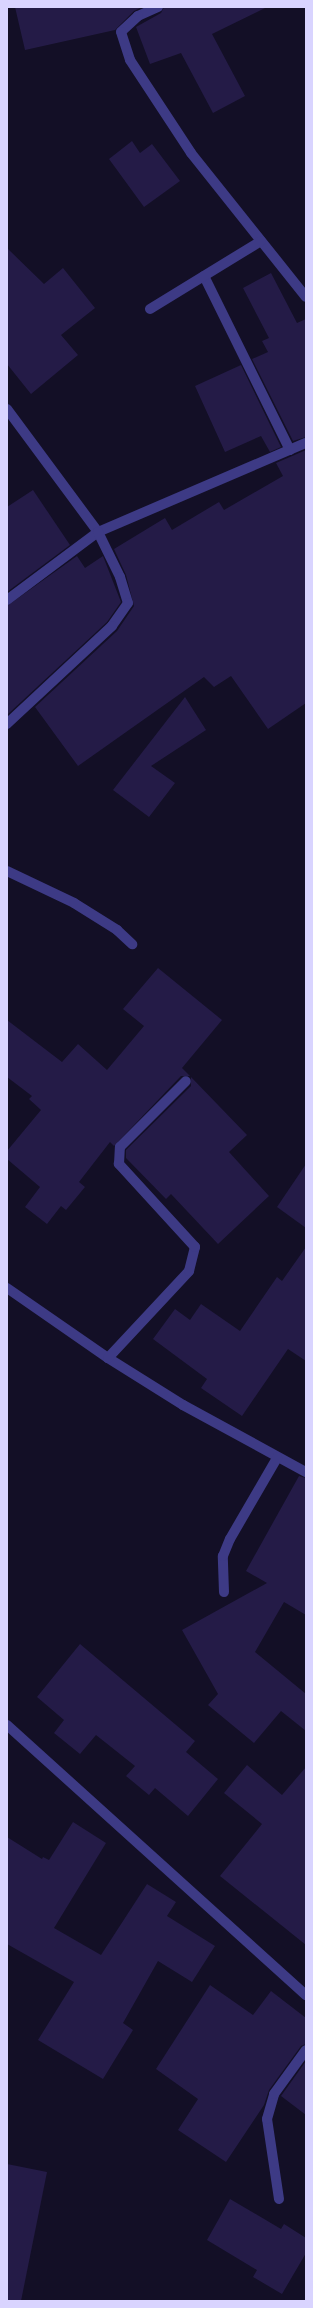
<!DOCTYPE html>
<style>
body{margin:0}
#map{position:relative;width:313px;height:2308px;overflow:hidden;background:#130f26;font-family:"Public Sans",sans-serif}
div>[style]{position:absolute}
.building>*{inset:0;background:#241b47}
.minor>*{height:10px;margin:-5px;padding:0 5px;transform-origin:5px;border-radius:5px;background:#3d3a85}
span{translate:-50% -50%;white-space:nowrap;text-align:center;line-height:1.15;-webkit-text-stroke:3.5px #130f26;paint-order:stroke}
.frame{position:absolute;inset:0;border:8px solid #d9d4ff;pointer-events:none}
</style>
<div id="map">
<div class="building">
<i style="clip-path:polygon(15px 7px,142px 7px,134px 11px,115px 30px,25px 50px)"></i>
<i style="clip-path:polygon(164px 7px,267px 7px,212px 34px,245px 96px,213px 113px,181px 53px,150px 64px,136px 27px,161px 13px)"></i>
<i style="clip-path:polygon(132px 141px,140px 153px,152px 144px,180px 181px,144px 207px,109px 159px)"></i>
<i style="clip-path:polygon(7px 248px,44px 284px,63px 268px,95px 308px,61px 335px,78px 355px,31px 394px,7px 364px)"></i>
<i style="clip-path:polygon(271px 273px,297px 323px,306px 319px,306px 437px,293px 441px,252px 359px,268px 352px,262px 341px,269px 338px,243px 288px)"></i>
<i style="clip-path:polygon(241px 365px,281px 447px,270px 452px,261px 436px,225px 452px,195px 386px)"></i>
<i style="clip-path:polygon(306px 450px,306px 703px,268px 729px,231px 676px,214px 687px,204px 677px,78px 766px,35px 707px,117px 631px,134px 606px,126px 575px,114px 549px,165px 518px,172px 530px,219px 502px,224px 510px,283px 476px,276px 463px)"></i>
<i style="clip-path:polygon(33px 490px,70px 545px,7px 592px,7px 507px)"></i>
<i style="clip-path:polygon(77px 556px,85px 568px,103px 556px,121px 602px,107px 622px,7px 715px,7px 606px)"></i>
<i style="clip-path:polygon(185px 697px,206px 730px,151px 766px,175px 783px,149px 817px,113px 790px)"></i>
<i style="clip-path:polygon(158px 968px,222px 1020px,182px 1068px,190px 1076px,181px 1076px,114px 1146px,110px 1142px,79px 1182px,85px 1187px,66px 1210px,61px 1206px,47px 1224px,25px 1207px,40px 1187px,7px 1159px,7px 1151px,41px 1110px,29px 1099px,32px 1096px,7px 1077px,7px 1020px,62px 1062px,78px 1044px,107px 1070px,144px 1026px,123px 1009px)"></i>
<i style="clip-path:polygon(191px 1077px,247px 1135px,229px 1152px,269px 1196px,218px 1244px,171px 1194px,166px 1199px,126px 1158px,126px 1150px,191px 1086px)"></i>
<i style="clip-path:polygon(306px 1164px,306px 1228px,277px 1207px)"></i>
<i style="clip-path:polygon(306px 1247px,306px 1361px,288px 1349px,242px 1416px,201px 1388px,207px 1379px,153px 1339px,175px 1309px,190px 1320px,201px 1304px,240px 1331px,277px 1277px,282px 1281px)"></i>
<i style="clip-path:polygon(299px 1476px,306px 1478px,306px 1615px,284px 1602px,255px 1652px,306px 1694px,306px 1731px,281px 1711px,254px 1743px,208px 1705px,218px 1694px,182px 1630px,267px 1583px,246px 1571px)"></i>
<i style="clip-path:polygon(80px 1644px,195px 1741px,186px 1752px,218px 1779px,188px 1816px,155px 1788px,149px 1795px,126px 1776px,135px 1766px,96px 1735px,80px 1754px,54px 1733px,64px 1720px,37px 1697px)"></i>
<i style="clip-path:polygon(247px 1765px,282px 1795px,306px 1767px,306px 1945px,220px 1876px,262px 1824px,224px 1793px)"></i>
<i style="clip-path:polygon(73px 1822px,106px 1843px,54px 1928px,101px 1955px,147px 1884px,176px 1902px,167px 1916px,215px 1946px,192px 1982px,158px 1961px,123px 2023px,133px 2030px,103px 2079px,38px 2040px,74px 1982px,7px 1944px,7px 1837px,42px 1859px,43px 1857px,49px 1860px)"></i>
<i style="clip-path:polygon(210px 1985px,253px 2015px,271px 1991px,306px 2018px,306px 2044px,301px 2046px,269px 2090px,264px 2105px,226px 2162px,178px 2130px,198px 2099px,156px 2069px)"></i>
<i style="clip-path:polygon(306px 2061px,306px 2115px,281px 2096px)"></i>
<i style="clip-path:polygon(7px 2164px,47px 2172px,21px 2301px,7px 2301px)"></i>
<i style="clip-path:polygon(230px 2199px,281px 2229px,284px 2224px,306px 2238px,306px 2253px,282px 2294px,253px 2277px,257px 2270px,207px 2240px)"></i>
</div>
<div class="minor">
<i style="left:158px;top:7px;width:22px;rotate:156deg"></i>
<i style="left:138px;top:16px;width:23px;rotate:137deg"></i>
<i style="left:121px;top:32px;width:29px;rotate:72deg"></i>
<i style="left:130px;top:60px;width:111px;rotate:56.7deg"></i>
<i style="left:191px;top:153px;width:184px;rotate:51.4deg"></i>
<i style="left:204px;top:276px;width:194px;rotate:63.7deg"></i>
<i style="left:150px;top:309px;width:130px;rotate:-31.5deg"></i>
<i style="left:7px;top:409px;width:153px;rotate:53.5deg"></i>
<i style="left:98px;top:532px;width:226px;rotate:-23.2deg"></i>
<i style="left:7px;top:600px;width:114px;rotate:-36.8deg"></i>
<i style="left:98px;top:532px;width:50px;rotate:63.9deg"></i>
<i style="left:120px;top:577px;width:27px;rotate:73deg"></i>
<i style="left:128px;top:603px;width:28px;rotate:125deg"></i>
<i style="left:112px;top:626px;width:144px;rotate:137deg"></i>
<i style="left:7px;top:871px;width:74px;rotate:25.5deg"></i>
<i style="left:74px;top:903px;width:51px;rotate:32.1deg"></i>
<i style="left:117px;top:930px;width:21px;rotate:43deg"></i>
<i style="left:7px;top:1288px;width:123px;rotate:34.7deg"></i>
<i style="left:108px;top:1358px;width:89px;rotate:32.1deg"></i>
<i style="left:183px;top:1405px;width:140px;rotate:28.6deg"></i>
<i style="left:108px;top:1358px;width:119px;rotate:-47deg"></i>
<i style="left:189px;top:1271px;width:25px;rotate:-76deg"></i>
<i style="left:195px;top:1247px;width:113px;rotate:-132.5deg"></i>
<i style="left:119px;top:1164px;width:17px;rotate:-87deg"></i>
<i style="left:120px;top:1147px;width:93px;rotate:-45deg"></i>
<i style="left:224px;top:1592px;width:36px;rotate:-92deg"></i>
<i style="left:223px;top:1556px;width:18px;rotate:-68deg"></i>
<i style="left:230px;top:1539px;width:94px;rotate:-59.9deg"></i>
<i style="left:7px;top:1725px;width:403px;rotate:42.1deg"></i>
<i style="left:279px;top:2199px;width:81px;rotate:-98.5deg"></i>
<i style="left:267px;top:2119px;width:26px;rotate:-74deg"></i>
<i style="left:274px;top:2094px;width:54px;rotate:-54deg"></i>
</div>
<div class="frame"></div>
</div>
